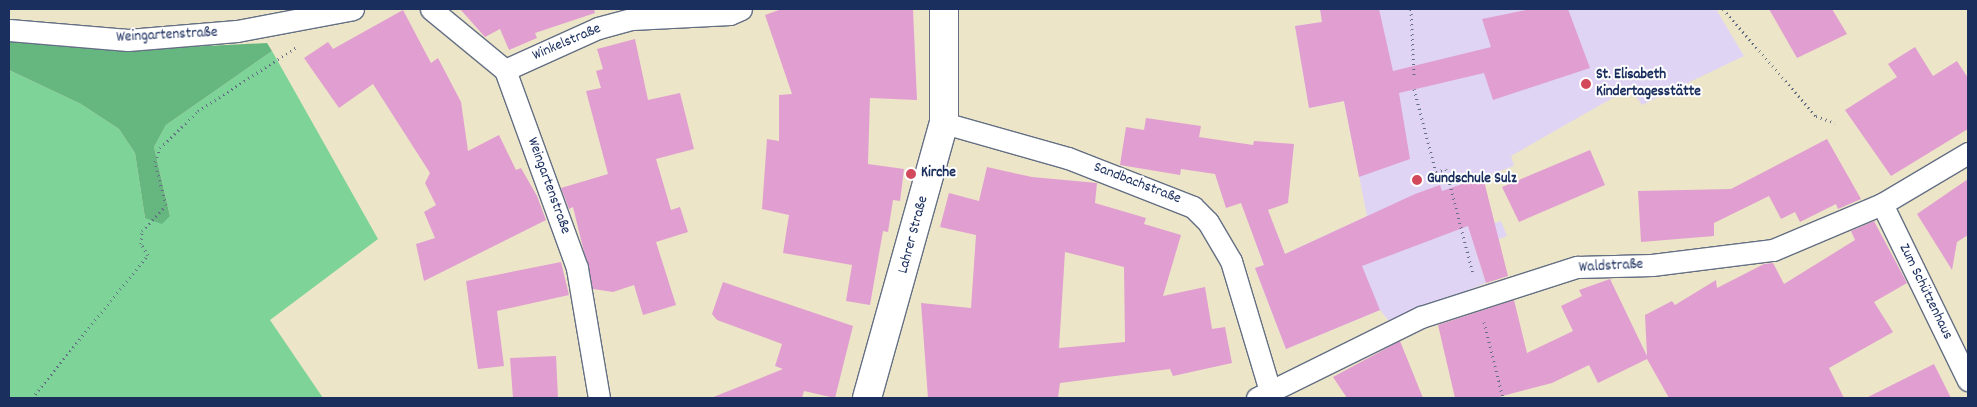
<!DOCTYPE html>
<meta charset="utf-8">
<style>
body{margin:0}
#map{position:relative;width:1977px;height:407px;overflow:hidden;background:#ede5c8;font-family:Dekko,sans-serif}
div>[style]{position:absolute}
.built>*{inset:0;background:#e0d4f4}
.green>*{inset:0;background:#7ed498}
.forest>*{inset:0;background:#66b680}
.building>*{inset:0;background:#e09fd0}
.path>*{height:3px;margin-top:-1.5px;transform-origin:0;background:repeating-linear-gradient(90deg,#646f83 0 1px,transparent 0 5px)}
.roads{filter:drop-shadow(1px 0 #646f83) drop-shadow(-1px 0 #646f83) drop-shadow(0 1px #646f83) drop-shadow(0 -1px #646f83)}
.street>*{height:21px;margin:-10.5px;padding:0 10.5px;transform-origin:10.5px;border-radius:10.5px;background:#fff}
.secondary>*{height:28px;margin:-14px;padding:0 14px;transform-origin:14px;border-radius:14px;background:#fff}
.dots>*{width:14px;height:14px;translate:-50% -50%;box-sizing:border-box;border:2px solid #fff;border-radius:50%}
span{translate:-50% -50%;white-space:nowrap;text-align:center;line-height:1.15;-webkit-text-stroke:4px #fff;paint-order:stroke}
.street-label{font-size:15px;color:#1b2f5e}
.poi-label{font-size:15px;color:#1b2f5e;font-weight:700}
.left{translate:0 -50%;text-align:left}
.frame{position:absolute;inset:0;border:10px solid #1b2f5e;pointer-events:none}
</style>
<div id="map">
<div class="built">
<i style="clip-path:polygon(1320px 9px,1716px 9px,1744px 56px,1642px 105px,1630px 88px,1511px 156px,1514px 166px,1458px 186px,1472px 231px,1501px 221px,1507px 236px,1475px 248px,1486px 283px,1389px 321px,1380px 310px,1286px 349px,1255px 268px,1264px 265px,1255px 241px,1277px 233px,1285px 254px,1367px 216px,1344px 101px,1309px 108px,1295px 26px,1322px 22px)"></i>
</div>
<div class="green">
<i style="clip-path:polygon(272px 51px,378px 239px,270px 320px,323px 398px,9px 398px,9px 70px,81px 104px,119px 129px,135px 153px,145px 218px,170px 216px,154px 147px,166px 125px)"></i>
</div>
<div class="forest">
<i style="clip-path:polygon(9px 38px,144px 49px,267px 43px,272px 51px,166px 125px,154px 147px,170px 216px,162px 224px,145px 218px,135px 153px,119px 129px,81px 104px,9px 70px)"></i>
</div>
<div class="building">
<i style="clip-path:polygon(460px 9px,594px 9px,595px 13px,535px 33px,537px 38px,509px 50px,500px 29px,485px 37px)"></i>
<i style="clip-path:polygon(782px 9px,913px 9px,917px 100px,870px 98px,868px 164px,904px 169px,900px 201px,893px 200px,888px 232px,883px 231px,870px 305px,846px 301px,852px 265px,783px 253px,789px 215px,762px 209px,767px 139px,779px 141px,779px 95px,792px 94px,765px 15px)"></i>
<i style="clip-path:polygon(1320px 9px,1379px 9px,1393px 71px,1491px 47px,1482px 19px,1531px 9px,1568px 9px,1590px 68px,1493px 100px,1484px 73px,1399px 93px,1410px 159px,1359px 177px,1344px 101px,1309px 108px,1295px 26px,1322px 22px)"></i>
<i style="clip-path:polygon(1769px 9px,1832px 9px,1847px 34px,1797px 58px)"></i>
<i style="clip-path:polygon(403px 10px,431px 63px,438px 58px,461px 102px,468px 151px,499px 135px,516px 170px,521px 168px,537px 196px,546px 220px,424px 281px,416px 244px,435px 238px,424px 212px,436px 205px,425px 183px,430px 173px,373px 84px,339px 108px,304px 58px,328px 42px,333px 49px)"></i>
<i style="clip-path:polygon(635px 39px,648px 100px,680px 93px,694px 149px,656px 159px,671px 210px,680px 207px,688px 232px,656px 242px,676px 305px,643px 315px,634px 285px,613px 292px,593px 289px,573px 207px,569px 209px,561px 188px,608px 174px,586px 91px,601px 88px,596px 71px,603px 69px,597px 49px)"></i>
<i style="clip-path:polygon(1915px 47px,1933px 76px,1957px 61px,1968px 78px,1968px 129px,1891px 176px,1845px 110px,1897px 77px,1888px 64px)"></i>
<i style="clip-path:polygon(1146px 118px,1201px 126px,1199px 137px,1253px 145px,1254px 141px,1294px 144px,1288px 203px,1268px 210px,1285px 254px,1415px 194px,1440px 185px,1442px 191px,1483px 177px,1508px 276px,1486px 283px,1468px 226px,1362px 266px,1380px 310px,1286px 349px,1255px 268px,1264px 265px,1241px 203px,1226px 208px,1215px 174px,1181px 169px,1180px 175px,1120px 165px,1126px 127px,1144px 130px)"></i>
<i style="clip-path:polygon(1827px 139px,1861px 199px,1838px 209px,1836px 204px,1800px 222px,1795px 212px,1781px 219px,1769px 196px,1714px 223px,1714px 236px,1641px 242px,1638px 191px,1731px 189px)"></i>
<i style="clip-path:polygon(1590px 150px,1605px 185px,1519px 222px,1502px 187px)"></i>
<i style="clip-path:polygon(evenodd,987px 167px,1032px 177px,1097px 183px,1095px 203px,1146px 218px,1144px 224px,1181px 235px,1163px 296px,1205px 287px,1212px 329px,1225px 327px,1232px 363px,1173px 376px,1170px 369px,1060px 383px,1058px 398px,928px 398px,921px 303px,971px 308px,976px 235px,940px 227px,949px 193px,979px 201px,987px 167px,1065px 252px,1124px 267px,1125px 342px,1059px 348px,1065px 252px)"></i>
<i style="clip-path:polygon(1968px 179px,1968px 235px,1957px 242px,1952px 270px,1917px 214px)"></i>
<i style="clip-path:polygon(1874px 221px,1907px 283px,1874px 302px,1893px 332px,1829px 368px,1844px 398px,1669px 398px,1647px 359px,1598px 383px,1589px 365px,1552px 383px,1495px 398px,1455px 398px,1438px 325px,1514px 300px,1527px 353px,1573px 331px,1561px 306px,1582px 296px,1579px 290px,1610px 279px,1647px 356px,1645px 315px,1672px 301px,1675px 305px,1716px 280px,1717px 288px,1764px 264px,1773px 263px,1784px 284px,1855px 240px,1851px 231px)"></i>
<i style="clip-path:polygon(561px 262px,569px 295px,497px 311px,504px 366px,478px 369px,466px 281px)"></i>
<i style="clip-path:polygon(723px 282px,853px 326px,835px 398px,804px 391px,802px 398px,711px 398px,783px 369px,775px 366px,782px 344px,717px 320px,712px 314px)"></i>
<i style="clip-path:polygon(1400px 341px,1423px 398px,1347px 398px,1333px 377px)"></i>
<i style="clip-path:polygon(556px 356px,558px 398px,513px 398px,510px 358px)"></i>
<i style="clip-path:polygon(1934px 364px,1951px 398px,1866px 398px)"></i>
</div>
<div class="path">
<i style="left:1411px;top:9px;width:66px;rotate:87.4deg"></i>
<i style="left:1723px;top:9px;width:142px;rotate:49deg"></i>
<i style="left:1816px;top:116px;width:20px;rotate:20deg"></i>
<i style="left:1414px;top:89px;width:86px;rotate:75.2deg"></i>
<i style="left:1436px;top:172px;width:10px;rotate:-17deg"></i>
<i style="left:1446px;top:169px;width:108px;rotate:75.6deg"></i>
<i style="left:1484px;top:322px;width:78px;rotate:76deg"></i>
<i style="left:32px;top:398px;width:184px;rotate:-51deg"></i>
<i style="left:148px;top:255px;width:13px;rotate:-122deg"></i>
<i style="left:141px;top:244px;width:13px;rotate:-86deg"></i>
<i style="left:142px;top:231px;width:35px;rotate:-47deg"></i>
<i style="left:166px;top:205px;width:44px;rotate:-104.3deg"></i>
<i style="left:155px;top:162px;width:15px;rotate:-70deg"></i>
<i style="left:160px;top:148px;width:53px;rotate:-44.2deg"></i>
<i style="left:198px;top:111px;width:119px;rotate:-33deg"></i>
</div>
<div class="roads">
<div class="street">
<i style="left:431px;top:9px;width:96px;rotate:39.5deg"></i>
<i style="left:505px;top:70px;width:211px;rotate:70deg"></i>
<i style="left:577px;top:268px;width:132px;rotate:80.4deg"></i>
<i style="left:9px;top:30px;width:119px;rotate:4.8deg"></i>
<i style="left:128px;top:40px;width:109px;rotate:-4.7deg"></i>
<i style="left:237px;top:31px;width:118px;rotate:-10.7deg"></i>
<i style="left:505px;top:70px;width:102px;rotate:-24.3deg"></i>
<i style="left:598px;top:28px;width:35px;rotate:-15deg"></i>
<i style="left:632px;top:19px;width:98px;rotate:-2.9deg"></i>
<i style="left:730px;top:14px;width:12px;rotate:-24deg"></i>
<i style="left:944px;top:123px;width:129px;rotate:15.8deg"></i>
<i style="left:1068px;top:158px;width:134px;rotate:21.4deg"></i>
<i style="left:1193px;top:207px;width:21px;rotate:45deg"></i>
<i style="left:1208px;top:222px;width:45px;rotate:59.5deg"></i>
<i style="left:1231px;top:261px;width:136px;rotate:73.3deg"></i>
<i style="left:1882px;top:204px;width:196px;rotate:64deg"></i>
<i style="left:1257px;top:398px;width:183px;rotate:-26.3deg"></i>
<i style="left:1421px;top:317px;width:164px;rotate:-17.8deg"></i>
<i style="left:1577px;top:267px;width:75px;rotate:-1.5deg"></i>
<i style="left:1652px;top:265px;width:122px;rotate:-7.1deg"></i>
<i style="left:1773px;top:250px;width:118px;rotate:-22.9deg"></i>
<i style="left:1882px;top:204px;width:100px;rotate:-30.7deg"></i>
</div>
<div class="secondary">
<i style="left:867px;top:398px;width:286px;rotate:-74.4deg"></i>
<i style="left:944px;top:123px;width:114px;rotate:-90deg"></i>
</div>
</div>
<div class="dots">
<i style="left:1586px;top:84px;background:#d1495b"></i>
<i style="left:911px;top:174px;background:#d1495b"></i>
<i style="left:1417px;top:180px;background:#d1495b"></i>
</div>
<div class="street-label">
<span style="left:167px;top:36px;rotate:-3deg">Weingartenstraße</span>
<span style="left:567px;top:43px;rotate:-23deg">Winkelstraße</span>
<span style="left:1137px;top:184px;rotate:21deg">Sandbachstraße</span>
<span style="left:548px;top:186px;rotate:70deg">Weingartenstraße</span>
<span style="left:914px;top:235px;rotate:-75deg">Lahrer Straße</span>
<span style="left:1611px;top:267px;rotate:-3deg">Waldstraße</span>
<span style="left:1925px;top:292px;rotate:64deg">Zum Schützenhaus</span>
</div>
<div class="poi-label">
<span class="left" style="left:1596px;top:84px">St. Elisabeth<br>Kindertagesstätte</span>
<span class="left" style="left:921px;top:174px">Kirche</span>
<span class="left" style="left:1427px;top:180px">Gundschule Sulz</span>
</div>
<div class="frame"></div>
</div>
